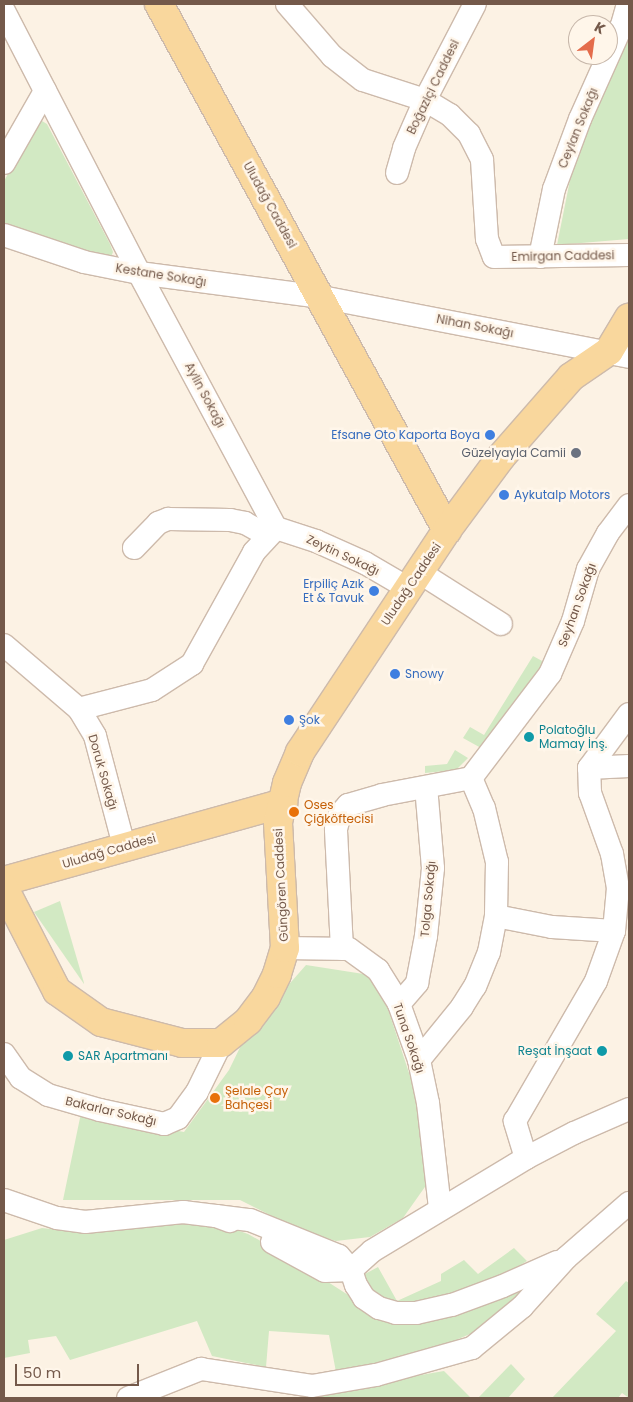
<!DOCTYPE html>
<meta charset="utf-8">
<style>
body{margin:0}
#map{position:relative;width:633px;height:1402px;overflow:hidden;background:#fcf2e4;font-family:Poppins,sans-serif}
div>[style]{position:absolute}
.green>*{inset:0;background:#d2e9c3}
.roads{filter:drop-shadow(1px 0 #cdbaab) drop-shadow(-1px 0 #cdbaab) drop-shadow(0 1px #cdbaab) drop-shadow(0 -1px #cdbaab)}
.minor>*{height:22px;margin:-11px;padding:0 11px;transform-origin:11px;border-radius:11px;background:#fff}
.major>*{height:28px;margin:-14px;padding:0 14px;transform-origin:14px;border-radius:14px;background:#f9d79d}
.dots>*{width:14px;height:14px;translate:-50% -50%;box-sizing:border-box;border:2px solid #fff6ea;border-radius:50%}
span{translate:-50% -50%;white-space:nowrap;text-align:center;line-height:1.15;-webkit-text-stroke:5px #fff6ea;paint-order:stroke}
.street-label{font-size:12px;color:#74594a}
.shop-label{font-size:12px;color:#366cbe}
.right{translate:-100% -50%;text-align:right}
.left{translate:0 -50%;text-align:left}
.worship-label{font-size:12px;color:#5b616d}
.culture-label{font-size:12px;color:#0d838f}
.food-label{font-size:12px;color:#c56008}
.frame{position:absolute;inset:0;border:5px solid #74594a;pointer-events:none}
.north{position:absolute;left:568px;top:15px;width:50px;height:50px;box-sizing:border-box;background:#fff6ea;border:1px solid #c7b7aa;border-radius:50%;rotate:30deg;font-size:14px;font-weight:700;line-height:20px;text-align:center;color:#74594a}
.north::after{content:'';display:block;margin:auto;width:18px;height:22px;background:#e46c4b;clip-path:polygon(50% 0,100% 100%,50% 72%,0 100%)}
.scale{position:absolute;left:15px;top:1364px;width:124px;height:22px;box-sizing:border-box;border:2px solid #74594a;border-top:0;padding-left:6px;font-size:15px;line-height:18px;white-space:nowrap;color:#74594a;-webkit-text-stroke:4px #fff6ea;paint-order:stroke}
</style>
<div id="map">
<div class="green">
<i style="clip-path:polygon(629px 24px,629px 239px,557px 245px,575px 155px)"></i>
<i style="clip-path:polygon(42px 121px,47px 124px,110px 244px,113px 252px,111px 257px,59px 246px,4px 225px,4px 181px,37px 122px)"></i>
<i style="clip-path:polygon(533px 656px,544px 662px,481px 748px,463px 738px,470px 727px,484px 735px)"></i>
<i style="clip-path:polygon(455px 750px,468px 758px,456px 770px,425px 773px,425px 766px,447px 764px)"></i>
<i style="clip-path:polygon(60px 901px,84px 983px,84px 984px,34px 912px)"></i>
<i style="clip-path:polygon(306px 965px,370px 975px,387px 1006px,410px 1076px,428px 1150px,427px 1184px,403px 1218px,370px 1237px,336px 1241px,300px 1230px,240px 1200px,63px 1200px,81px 1113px,184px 1132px,229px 1070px,248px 1031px)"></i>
<i style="clip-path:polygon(159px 1221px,228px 1227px,248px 1234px,289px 1257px,384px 1318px,533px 1282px,484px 1328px,435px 1349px,382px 1365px,336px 1372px,329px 1335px,269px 1331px,266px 1367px,212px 1356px,197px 1321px,70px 1360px,56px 1336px,28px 1340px,30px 1353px,4px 1358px,4px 1240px,42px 1228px,87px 1233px,121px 1230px)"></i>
<i style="clip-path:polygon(514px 1248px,527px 1261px,487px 1286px,418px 1306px,383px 1300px,369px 1290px,363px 1275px,378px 1267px,397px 1301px,441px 1281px,441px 1274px,464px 1260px,478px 1274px)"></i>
<i style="clip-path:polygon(626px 1281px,629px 1283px,629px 1398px,622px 1393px,618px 1398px,552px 1398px,616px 1331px,596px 1314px)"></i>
<i style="clip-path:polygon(511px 1364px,525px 1379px,508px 1398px,478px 1398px)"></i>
<i style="clip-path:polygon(444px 1371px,471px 1398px,316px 1398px,317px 1393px)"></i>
</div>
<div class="roads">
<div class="minor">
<i style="left:287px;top:4px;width:69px;rotate:49.1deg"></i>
<i style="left:332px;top:56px;width:39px;rotate:38deg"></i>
<i style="left:363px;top:80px;width:65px;rotate:17.9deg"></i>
<i style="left:425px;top:100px;width:29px;rotate:31deg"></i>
<i style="left:450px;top:115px;width:27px;rotate:45deg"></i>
<i style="left:469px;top:134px;width:29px;rotate:63deg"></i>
<i style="left:482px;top:160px;width:79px;rotate:86.4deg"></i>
<i style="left:487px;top:239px;width:19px;rotate:69deg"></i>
<i style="left:494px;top:257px;width:135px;rotate:-0.8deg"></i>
<i style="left:4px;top:11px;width:295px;rotate:62.7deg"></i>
<i style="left:139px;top:273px;width:289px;rotate:61.8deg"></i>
<i style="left:4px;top:163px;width:83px;rotate:-60.3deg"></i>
<i style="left:397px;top:173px;width:26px;rotate:-74deg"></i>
<i style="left:404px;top:148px;width:52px;rotate:-66.4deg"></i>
<i style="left:425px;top:100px;width:108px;rotate:-62.5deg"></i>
<i style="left:4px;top:235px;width:84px;rotate:18.6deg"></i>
<i style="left:84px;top:262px;width:56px;rotate:11.3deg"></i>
<i style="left:139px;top:273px;width:184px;rotate:7.5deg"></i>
<i style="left:321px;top:297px;width:314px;rotate:11deg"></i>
<i style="left:540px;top:257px;width:69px;rotate:-78.4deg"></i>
<i style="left:554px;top:189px;width:75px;rotate:-69.6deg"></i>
<i style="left:580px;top:119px;width:103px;rotate:-65.9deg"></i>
<i style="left:622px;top:25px;width:22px;rotate:-74deg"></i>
<i style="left:276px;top:528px;width:42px;rotate:18deg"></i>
<i style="left:316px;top:541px;width:54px;rotate:24.2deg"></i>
<i style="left:365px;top:563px;width:50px;rotate:30.2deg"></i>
<i style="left:134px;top:548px;width:35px;rotate:-46deg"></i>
<i style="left:158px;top:523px;width:11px;rotate:-22deg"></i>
<i style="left:168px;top:519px;width:62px;rotate:0.9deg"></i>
<i style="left:230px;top:520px;width:15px;rotate:11deg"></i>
<i style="left:245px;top:523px;width:26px;rotate:29deg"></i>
<i style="left:419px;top:572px;width:97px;rotate:32.4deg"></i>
<i style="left:4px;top:645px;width:99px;rotate:40.5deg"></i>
<i style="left:79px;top:709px;width:31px;rotate:59deg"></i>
<i style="left:95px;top:736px;width:114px;rotate:75.2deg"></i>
<i style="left:79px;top:709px;width:75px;rotate:-14.6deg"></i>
<i style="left:152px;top:690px;width:48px;rotate:-33deg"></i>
<i style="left:192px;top:664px;width:128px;rotate:-61deg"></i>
<i style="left:254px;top:552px;width:33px;rotate:-47deg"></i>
<i style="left:589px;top:768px;width:40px;rotate:-2.9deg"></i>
<i style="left:471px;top:778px;width:131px;rotate:-52.8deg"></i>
<i style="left:550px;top:674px;width:58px;rotate:-66.5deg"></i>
<i style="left:573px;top:621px;width:54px;rotate:-73.9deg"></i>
<i style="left:588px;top:569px;width:41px;rotate:-60.9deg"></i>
<i style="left:608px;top:533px;width:35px;rotate:-53deg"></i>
<i style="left:496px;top:916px;width:57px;rotate:11.1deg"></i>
<i style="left:552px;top:927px;width:62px;rotate:3.7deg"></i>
<i style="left:285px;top:948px;width:64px;rotate:0.9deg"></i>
<i style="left:349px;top:949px;width:36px;rotate:36deg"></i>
<i style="left:378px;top:970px;width:40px;rotate:58deg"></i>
<i style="left:399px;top:1004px;width:59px;rotate:70.3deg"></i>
<i style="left:419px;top:1060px;width:44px;rotate:78.2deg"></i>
<i style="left:428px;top:1103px;width:107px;rotate:83.5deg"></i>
<i style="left:342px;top:949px;width:120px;rotate:-92.9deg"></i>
<i style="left:336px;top:829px;width:16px;rotate:-75deg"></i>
<i style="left:340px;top:814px;width:12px;rotate:-48deg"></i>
<i style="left:348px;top:805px;width:35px;rotate:-16deg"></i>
<i style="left:382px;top:795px;width:91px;rotate:-10.8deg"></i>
<i style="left:471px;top:778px;width:33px;rotate:67deg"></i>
<i style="left:484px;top:808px;width:56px;rotate:76.5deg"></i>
<i style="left:497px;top:862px;width:54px;rotate:91.1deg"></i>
<i style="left:496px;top:916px;width:37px;rotate:101deg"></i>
<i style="left:489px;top:952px;width:37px;rotate:112deg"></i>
<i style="left:475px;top:986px;width:25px;rotate:122deg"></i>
<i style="left:462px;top:1007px;width:68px;rotate:129.1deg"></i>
<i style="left:399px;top:1004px;width:28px;rotate:-49deg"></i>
<i style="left:417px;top:983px;width:48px;rotate:-79.2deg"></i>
<i style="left:426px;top:936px;width:68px;rotate:-84.1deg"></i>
<i style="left:433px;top:868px;width:81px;rotate:-94.9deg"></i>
<i style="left:4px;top:1054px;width:29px;rotate:55deg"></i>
<i style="left:21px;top:1078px;width:32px;rotate:32deg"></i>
<i style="left:48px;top:1095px;width:54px;rotate:16.1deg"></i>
<i style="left:100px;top:1110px;width:66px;rotate:12.3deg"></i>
<i style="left:164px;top:1124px;width:15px;rotate:-23deg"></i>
<i style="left:178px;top:1118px;width:32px;rotate:-54deg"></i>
<i style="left:197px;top:1092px;width:55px;rotate:-63.9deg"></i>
<i style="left:526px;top:1158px;width:39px;rotate:-107deg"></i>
<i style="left:515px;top:1121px;width:162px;rotate:-59.9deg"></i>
<i style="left:596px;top:981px;width:53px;rotate:-70.2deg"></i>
<i style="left:614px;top:931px;width:43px;rotate:-84.7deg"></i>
<i style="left:618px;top:888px;width:35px;rotate:-100deg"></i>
<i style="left:612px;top:854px;width:65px;rotate:-109.8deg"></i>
<i style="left:590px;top:793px;width:25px;rotate:-92deg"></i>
<i style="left:589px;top:768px;width:67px;rotate:-53.5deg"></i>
<i style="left:4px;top:1200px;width:56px;rotate:18.8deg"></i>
<i style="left:57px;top:1218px;width:28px;rotate:8deg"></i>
<i style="left:85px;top:1222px;width:99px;rotate:-5.8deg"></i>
<i style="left:183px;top:1212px;width:33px;rotate:7deg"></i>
<i style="left:216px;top:1216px;width:15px;rotate:20deg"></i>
<i style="left:216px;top:1216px;width:34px;rotate:7deg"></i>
<i style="left:250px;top:1220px;width:96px;rotate:22deg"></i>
<i style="left:339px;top:1256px;width:18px;rotate:49deg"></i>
<i style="left:351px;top:1270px;width:16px;rotate:72deg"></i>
<i style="left:356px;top:1285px;width:15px;rotate:58deg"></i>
<i style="left:364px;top:1298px;width:18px;rotate:34deg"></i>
<i style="left:379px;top:1308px;width:18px;rotate:16deg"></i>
<i style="left:396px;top:1313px;width:20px"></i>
<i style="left:416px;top:1313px;width:37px;rotate:-13deg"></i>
<i style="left:452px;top:1305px;width:54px;rotate:-20.4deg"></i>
<i style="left:503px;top:1286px;width:59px;rotate:-24deg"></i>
<i style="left:272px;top:1242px;width:60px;rotate:28.7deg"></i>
<i style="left:325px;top:1271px;width:26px;rotate:-2deg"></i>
<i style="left:351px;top:1270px;width:28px;rotate:-42deg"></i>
<i style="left:372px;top:1251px;width:180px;rotate:-31.1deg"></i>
<i style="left:526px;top:1158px;width:54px;rotate:-27.5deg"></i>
<i style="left:574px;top:1133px;width:60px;rotate:-23.6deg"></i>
<i style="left:128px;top:1398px;width:79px;rotate:-21.7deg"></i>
<i style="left:201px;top:1369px;width:112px;rotate:8.7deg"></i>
<i style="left:312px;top:1386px;width:65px;rotate:-9.8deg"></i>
<i style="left:376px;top:1375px;width:100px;rotate:-15.7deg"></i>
<i style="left:472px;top:1348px;width:65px;rotate:-39.4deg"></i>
<i style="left:522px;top:1307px;width:66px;rotate:-48.1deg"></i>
<i style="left:566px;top:1258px;width:84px;rotate:-41.1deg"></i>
</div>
<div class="major">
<i style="left:159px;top:4px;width:600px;rotate:61.3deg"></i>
<i style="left:4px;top:881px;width:290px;rotate:-15.6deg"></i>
<i style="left:4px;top:888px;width:116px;rotate:62.8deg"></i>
<i style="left:57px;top:991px;width:54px;rotate:35.2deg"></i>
<i style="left:101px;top:1022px;width:84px;rotate:14.5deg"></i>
<i style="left:182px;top:1043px;width:39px"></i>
<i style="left:221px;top:1043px;width:35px;rotate:-39deg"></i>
<i style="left:248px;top:1021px;width:30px;rotate:-53deg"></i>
<i style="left:266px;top:997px;width:25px;rotate:-64deg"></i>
<i style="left:277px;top:974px;width:27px;rotate:-73deg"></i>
<i style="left:285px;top:948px;width:126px;rotate:-93.2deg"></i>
<i style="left:278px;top:822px;width:40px;rotate:-77deg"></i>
<i style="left:287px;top:783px;width:34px;rotate:-67deg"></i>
<i style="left:300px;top:752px;width:266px;rotate:-56.5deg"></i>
<i style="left:447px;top:530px;width:91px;rotate:-53.5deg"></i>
<i style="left:501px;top:457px;width:106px;rotate:-48.8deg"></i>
<i style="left:571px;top:377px;width:46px;rotate:-34.4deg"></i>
<i style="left:609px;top:351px;width:39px;rotate:-59deg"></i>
</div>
</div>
<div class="dots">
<i style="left:490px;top:435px;background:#3f7fe0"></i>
<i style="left:576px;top:453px;background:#6b7280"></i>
<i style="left:504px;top:495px;background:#3f7fe0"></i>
<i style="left:374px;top:591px;background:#3f7fe0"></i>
<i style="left:395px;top:674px;background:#3f7fe0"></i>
<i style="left:289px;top:720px;background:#3f7fe0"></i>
<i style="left:529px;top:737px;background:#0f9aa8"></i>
<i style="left:294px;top:812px;background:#e8710a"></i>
<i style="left:602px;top:1051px;background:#0f9aa8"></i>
<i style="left:68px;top:1056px;background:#0f9aa8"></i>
<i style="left:215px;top:1098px;background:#e8710a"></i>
</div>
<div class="street-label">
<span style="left:433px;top:87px;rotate:-64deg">Boğaziçi Caddesi</span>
<span style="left:578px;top:128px;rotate:-68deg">Ceylan Sokağı</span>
<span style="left:270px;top:205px;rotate:61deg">Uludağ Caddesi</span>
<span style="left:563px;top:256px;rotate:-1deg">Emirgan Caddesi</span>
<span style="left:161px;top:275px;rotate:9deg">Kestane Sokağı</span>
<span style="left:475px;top:326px;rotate:11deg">Nihan Sokağı</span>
<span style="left:205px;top:395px;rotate:62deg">Aylin Sokağı</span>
<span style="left:343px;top:555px;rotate:25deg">Zeytin Sokağı</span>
<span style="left:411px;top:584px;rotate:-56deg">Uludağ Caddesi</span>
<span style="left:577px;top:605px;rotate:-70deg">Seyhan Sokağı</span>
<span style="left:103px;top:772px;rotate:74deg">Doruk Sokağı</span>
<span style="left:109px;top:851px;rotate:-16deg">Uludağ Caddesi</span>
<span style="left:281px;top:885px;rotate:-93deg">Güngören Caddesi</span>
<span style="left:428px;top:899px;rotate:-85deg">Tolga Sokağı</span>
<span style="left:409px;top:1038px;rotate:71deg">Tuna Sokağı</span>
<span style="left:111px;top:1111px;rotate:13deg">Bakarlar Sokağı</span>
</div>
<div class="shop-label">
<span class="right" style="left:480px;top:435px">Efsane Oto Kaporta Boya</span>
<span class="left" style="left:514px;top:495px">Aykutalp Motors</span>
<span class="right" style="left:364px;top:591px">Erpiliç Azık<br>Et &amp; Tavuk</span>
<span class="left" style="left:405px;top:674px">Snowy</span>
<span class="left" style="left:299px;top:720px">Şok</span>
</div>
<div class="worship-label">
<span class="right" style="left:566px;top:453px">Güzelyayla Camii</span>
</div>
<div class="culture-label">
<span class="left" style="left:539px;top:737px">Polatoğlu<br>Mamay İnş.</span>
<span class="right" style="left:592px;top:1051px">Reşat İnşaat</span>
<span class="left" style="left:78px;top:1056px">SAR Apartmanı</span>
</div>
<div class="food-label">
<span class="left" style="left:304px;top:812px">Oses<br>Çiğköftecisi</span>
<span class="left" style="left:225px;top:1098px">Şelale Çay<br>Bahçesi</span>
</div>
<div class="frame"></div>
<div class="north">K</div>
<div class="scale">50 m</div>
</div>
